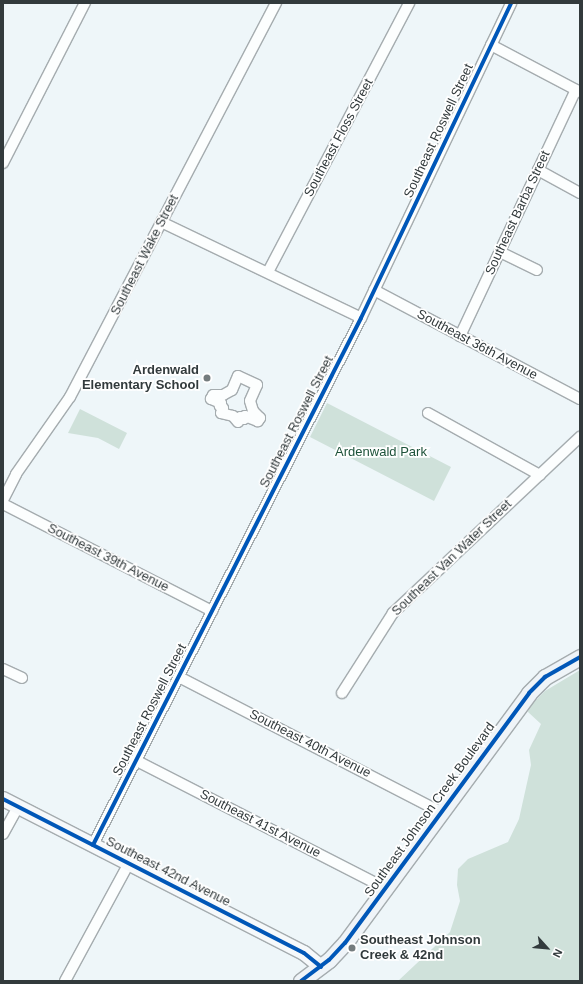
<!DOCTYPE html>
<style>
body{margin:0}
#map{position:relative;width:583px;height:984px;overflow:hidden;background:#eef6f9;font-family:Arial,sans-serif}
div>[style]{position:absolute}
.green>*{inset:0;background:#cfe1da}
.roads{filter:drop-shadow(1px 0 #a5acaf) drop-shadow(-1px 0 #a5acaf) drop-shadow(0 1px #a5acaf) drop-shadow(0 -1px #a5acaf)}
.street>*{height:10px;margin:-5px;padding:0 5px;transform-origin:5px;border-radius:5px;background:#fcfefe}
.secondary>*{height:14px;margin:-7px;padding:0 7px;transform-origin:7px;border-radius:7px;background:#f6f9fb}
.primary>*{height:15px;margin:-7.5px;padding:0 7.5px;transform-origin:7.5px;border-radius:7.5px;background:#eff4f8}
.cycleway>*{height:4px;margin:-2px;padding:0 2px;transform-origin:2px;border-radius:2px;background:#0057b8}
.dots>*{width:11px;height:11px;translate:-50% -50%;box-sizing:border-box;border:2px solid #fff;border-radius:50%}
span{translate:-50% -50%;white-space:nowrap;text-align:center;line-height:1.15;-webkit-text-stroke:3.5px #fff;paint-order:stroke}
.street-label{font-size:13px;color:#323a3c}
.poi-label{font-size:13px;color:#323a3c;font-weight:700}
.right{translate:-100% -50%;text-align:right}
.left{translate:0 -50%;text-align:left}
.park-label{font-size:13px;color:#1d5239}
.frame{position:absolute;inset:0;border:4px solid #323a3c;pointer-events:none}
.north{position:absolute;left:527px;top:928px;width:40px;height:40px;-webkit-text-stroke:3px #fff;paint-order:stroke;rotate:117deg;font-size:11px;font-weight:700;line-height:16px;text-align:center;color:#323a3c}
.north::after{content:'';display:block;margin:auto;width:14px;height:18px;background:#323a3c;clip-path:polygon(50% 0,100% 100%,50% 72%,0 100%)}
</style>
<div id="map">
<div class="green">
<i style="clip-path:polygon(327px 403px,451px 467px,434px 501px,310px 437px)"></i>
<i style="clip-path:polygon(80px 409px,127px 433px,119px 449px,98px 438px,68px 433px)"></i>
<i style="clip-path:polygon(580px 670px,580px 981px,398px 981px,450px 932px,460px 901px,457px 885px,458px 869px,468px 859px,508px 842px,519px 819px,531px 765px,529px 750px,541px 724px,528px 712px,529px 707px,545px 691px)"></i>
</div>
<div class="roads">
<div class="street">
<i style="left:491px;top:45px;width:101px;rotate:27.8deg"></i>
<i style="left:3px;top:163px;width:180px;rotate:-62.9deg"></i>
<i style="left:538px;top:170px;width:48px;rotate:28.7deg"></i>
<i style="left:161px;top:222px;width:222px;rotate:25.6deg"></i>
<i style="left:500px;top:252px;width:41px;rotate:25.9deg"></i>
<i style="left:268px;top:272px;width:304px;rotate:-62.3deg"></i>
<i style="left:374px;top:290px;width:233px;rotate:27.9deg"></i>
<i style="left:460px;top:336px;width:272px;rotate:-64.8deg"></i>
<i style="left:238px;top:376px;width:21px;rotate:25deg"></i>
<i style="left:257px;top:385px;width:17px;rotate:114deg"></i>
<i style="left:250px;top:401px;width:10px;rotate:73deg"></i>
<i style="left:253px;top:411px;width:10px;rotate:45deg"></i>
<i style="left:260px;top:418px;width:4px;rotate:124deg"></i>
<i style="left:258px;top:421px;width:14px;rotate:-159deg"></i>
<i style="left:245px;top:416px;width:3px;rotate:108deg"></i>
<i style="left:244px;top:419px;width:4px;rotate:-153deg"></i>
<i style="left:240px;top:417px;width:5px;rotate:112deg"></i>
<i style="left:238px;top:422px;width:8px;rotate:-130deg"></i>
<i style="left:233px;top:416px;width:12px;rotate:-166deg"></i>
<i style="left:221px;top:413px;width:5px;rotate:-68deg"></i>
<i style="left:223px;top:408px;width:4px;rotate:-146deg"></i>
<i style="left:220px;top:406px;width:3px;rotate:-72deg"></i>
<i style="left:221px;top:403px;width:11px;rotate:-158deg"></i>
<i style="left:211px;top:399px;width:4px;rotate:-63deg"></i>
<i style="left:213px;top:395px;width:10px"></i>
<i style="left:223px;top:395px;width:10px;rotate:-29deg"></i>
<i style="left:232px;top:390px;width:15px;rotate:-67deg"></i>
<i style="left:428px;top:413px;width:128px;rotate:29deg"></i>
<i style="left:3px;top:500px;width:29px;rotate:-63deg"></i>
<i style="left:16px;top:474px;width:94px;rotate:-55deg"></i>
<i style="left:70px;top:397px;width:445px;rotate:-62.4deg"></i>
<i style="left:3px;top:504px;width:235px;rotate:27.1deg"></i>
<i style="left:3px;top:669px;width:21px;rotate:25deg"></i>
<i style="left:179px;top:677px;width:295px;rotate:27.3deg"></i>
<i style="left:342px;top:693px;width:95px;rotate:-57.5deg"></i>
<i style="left:393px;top:613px;width:257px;rotate:-43.3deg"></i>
<i style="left:135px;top:760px;width:281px;rotate:27.1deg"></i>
<i style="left:3px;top:834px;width:31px;rotate:-61deg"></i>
<i style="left:93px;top:845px;width:591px;rotate:-63.04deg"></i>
<i style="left:361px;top:318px;width:349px;rotate:-64.5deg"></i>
<i style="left:65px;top:981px;width:134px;rotate:-61.5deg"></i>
</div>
<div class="secondary">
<i style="left:3px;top:799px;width:338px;rotate:27.1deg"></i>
<i style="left:304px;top:953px;width:22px;rotate:39deg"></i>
</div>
<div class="primary">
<i style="left:301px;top:981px;width:35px;rotate:-37deg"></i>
<i style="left:329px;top:960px;width:23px;rotate:-47deg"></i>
<i style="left:345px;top:943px;width:310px;rotate:-53.6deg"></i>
<i style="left:529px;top:693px;width:23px;rotate:-45deg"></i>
<i style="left:545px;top:677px;width:40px;rotate:-29.7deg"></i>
</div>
</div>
<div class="cycleway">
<i style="left:3px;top:799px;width:338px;rotate:27.1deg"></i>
<i style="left:304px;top:953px;width:22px;rotate:39deg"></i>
<i style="left:93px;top:845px;width:591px;rotate:-63.04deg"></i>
<i style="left:361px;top:318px;width:349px;rotate:-64.5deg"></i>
<i style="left:301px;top:981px;width:35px;rotate:-37deg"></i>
<i style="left:329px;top:960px;width:23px;rotate:-47deg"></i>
<i style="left:345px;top:943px;width:310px;rotate:-53.6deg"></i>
<i style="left:529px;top:693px;width:23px;rotate:-45deg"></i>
<i style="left:545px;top:677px;width:40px;rotate:-29.7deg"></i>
</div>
<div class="dots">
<i style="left:207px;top:378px;background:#747c7e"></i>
<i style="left:352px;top:948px;background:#747c7e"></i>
</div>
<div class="street-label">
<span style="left:439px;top:131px;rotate:-65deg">Southeast Roswell Street</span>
<span style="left:339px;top:138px;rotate:-62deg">Southeast Floss Street</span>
<span style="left:518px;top:213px;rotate:-65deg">Southeast Barba Street</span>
<span style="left:145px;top:255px;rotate:-63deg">Southeast Wake Street</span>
<span style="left:477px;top:345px;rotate:28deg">Southeast 36th Avenue</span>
<span style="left:297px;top:422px;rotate:-63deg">Southeast Roswell Street</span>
<span style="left:108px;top:558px;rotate:27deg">Southeast 39th Avenue</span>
<span style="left:452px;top:558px;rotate:-44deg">Southeast Van Water Street</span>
<span style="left:150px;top:710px;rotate:-63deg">Southeast Roswell Street</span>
<span style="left:310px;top:744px;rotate:27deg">Southeast 40th Avenue</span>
<span style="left:430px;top:810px;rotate:-54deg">Southeast Johnson Creek Boulevard</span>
<span style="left:260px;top:824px;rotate:27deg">Southeast 41st Avenue</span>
<span style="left:168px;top:872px;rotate:27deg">Southeast 42nd Avenue</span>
</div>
<div class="poi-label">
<span class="right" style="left:199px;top:378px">Ardenwald<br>Elementary School</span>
<span class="left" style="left:360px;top:948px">Southeast Johnson<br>Creek &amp; 42nd</span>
</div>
<div class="park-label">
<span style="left:381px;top:452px">Ardenwald Park</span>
</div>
<div class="frame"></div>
<div class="north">N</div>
</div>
